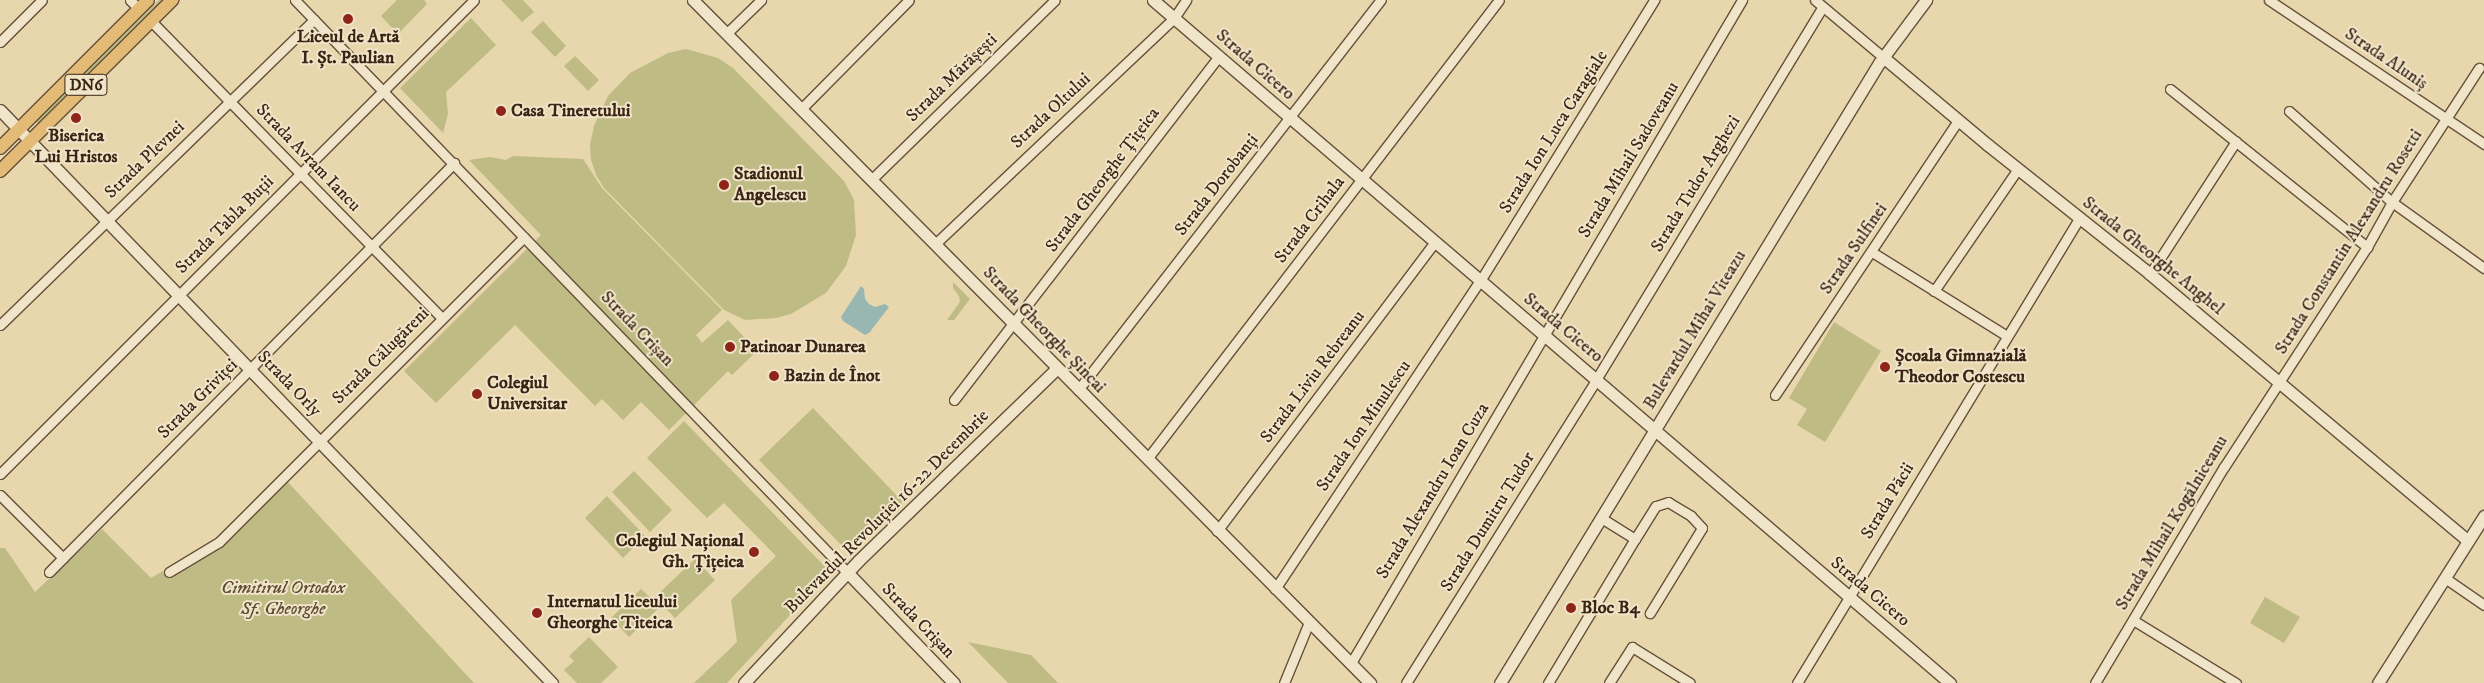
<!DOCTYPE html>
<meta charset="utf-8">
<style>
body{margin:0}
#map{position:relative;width:2484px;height:683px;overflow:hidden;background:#e8d6ac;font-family:"IM FELL DW Pica",serif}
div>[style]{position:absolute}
.green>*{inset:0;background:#bebc84}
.water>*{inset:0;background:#99b7b2}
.roads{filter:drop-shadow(1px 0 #66513b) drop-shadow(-1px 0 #66513b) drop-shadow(0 1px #66513b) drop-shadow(0 -1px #66513b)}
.street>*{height:9px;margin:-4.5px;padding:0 4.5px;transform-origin:4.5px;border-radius:4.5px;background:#f0e4c9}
.secondary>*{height:11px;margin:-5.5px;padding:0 5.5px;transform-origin:5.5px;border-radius:5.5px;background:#f0e4c9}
.primary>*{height:12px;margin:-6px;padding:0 6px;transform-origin:6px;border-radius:6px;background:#e4bb76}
.dots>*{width:14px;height:14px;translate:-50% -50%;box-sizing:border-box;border:2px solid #f0e4c9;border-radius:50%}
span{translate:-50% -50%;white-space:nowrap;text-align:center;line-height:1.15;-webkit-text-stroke:4px #f0e4c9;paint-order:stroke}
.shield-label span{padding:1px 4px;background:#f0e4c9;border:1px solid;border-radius:4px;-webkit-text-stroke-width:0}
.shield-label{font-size:16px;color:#3b2515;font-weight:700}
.poi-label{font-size:18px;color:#3b2515;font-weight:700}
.left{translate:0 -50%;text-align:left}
.right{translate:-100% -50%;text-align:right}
.street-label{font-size:18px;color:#3b2515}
.park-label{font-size:18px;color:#5c4b31;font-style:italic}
</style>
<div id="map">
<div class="green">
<i style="clip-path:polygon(159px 0,165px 0,39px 125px,36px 122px)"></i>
<i style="clip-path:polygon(397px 0,424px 0,427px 4px,398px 34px,381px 16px)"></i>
<i style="clip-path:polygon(501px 0,523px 0,534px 12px,522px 22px)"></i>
<i style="clip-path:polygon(471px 18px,496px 45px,446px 92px,448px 114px,443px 133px,400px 88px)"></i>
<i style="clip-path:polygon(543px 21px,566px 46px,555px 57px,531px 32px)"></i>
<i style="clip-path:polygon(686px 49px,718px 58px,733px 68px,844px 181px,854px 200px,856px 235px,846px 266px,826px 293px,791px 314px,776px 318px,745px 320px,724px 310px,604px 188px,596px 175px,591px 160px,590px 145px,594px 126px,608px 96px,630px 73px,668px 53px)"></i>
<i style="clip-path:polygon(575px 56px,599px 80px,588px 91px,564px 66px)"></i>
<i style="clip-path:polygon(513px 156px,583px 159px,602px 188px,722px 310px,696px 335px,702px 343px,728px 320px,757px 351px,732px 375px,728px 371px,669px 430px,641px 402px,623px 420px,602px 399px,595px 406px,515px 325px,436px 403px,404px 371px,541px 235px,469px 160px,490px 157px,506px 160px)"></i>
<i style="clip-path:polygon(953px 282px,970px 299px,954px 320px,947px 320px,960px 302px,959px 296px,953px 288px)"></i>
<i style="clip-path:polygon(1834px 322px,1881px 351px,1825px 442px,1797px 425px,1807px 409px,1789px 398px)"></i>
<i style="clip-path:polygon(813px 408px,903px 502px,849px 553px,759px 460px)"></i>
<i style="clip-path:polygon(684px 421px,830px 572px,727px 683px,694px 683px,737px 642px,731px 600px,776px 556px,724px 503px,707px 518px,647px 458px)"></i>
<i style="clip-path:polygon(634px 471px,672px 510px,650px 532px,612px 492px)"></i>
<i style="clip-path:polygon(286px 480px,474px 683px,0 683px,0 548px,5px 548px,35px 592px,102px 529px,151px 578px,163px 571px,168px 577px,221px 544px)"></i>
<i style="clip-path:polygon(607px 496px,645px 536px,623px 558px,585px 518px)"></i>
<i style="clip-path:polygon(695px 559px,715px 580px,675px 618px,655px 597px)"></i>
<i style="clip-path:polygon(641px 589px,660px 607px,629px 637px,611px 618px)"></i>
<i style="clip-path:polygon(2265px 597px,2300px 617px,2284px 643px,2250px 623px)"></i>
<i style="clip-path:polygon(589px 637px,618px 667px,601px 683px,577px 683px,564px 670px,574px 661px,569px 656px)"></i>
<i style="clip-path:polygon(968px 642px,1031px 655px,1058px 683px,1008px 683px)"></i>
</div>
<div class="water">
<i style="clip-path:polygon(861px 286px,864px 289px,865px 299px,869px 304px,875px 307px,885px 304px,889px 307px,869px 333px,865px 335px,843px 321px,841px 317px)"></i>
</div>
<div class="roads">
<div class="street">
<i style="left:130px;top:0;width:13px;rotate:45deg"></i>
<i style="left:295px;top:0;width:795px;rotate:46.02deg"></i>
<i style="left:1815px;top:0;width:89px;rotate:40deg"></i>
<i style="left:2269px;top:0;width:259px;rotate:33.8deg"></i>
<i style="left:151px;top:21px;width:416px;rotate:45.6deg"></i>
<i style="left:726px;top:34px;width:49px;rotate:-44.2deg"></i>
<i style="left:0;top:42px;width:59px;rotate:-45deg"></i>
<i style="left:2170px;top:89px;width:253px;rotate:38.7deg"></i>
<i style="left:801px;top:109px;width:153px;rotate:-45.3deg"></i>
<i style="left:2289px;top:111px;width:137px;rotate:41.5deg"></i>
<i style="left:2392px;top:202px;width:113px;rotate:35.7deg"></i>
<i style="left:871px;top:180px;width:257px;rotate:-44.4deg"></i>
<i style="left:935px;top:244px;width:329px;rotate:-43.4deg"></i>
<i style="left:1174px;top:18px;width:22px;rotate:-56deg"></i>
<i style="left:1872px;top:252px;width:159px;rotate:31.9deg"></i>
<i style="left:2150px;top:274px;width:158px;rotate:-57.1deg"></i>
<i style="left:1934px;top:291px;width:148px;rotate:-55.5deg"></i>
<i style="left:0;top:325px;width:438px;rotate:-44.2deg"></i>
<i style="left:1078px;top:390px;width:494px;rotate:-52.2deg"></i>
<i style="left:1775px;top:395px;width:329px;rotate:-56.3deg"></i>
<i style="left:954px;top:400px;width:434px;rotate:-52.4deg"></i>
<i style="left:1147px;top:459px;width:578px;rotate:-52.52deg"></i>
<i style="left:0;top:474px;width:670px;rotate:-45deg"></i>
<i style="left:0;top:495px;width:89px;rotate:45deg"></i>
<i style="left:1217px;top:531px;width:362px;rotate:-53deg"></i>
<i style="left:1635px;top:539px;width:39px;rotate:-58deg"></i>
<i style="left:1656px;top:506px;width:13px;rotate:-18deg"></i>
<i style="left:1668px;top:502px;width:27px;rotate:31deg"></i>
<i style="left:1691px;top:516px;width:16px;rotate:47deg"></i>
<i style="left:1702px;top:528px;width:100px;rotate:121.5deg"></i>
<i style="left:49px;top:572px;width:576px;rotate:-45.28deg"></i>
<i style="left:169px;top:572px;width:58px;rotate:-31deg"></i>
<i style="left:219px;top:542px;width:431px;rotate:-45deg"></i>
<i style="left:2445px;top:578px;width:47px;rotate:34.7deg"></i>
<i style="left:1275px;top:589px;width:370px;rotate:-56.4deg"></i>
<i style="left:1480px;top:281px;width:331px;rotate:-58.2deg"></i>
<i style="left:2133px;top:620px;width:121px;rotate:31.5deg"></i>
<i style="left:1351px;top:663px;width:770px;rotate:-59.47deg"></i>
<i style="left:1284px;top:683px;width:66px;rotate:-67.7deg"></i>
<i style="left:1406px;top:683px;width:360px;rotate:-57.9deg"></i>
<i style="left:1597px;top:378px;width:434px;rotate:-58.7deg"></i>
<i style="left:1548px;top:683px;width:168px;rotate:-58.9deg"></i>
<i style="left:1635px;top:539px;width:39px;rotate:-148deg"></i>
<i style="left:1609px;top:683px;width:43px;rotate:-57.4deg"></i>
<i style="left:1632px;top:647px;width:68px;rotate:31.8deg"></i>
<i style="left:1797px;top:683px;width:545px;rotate:-58.73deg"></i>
<i style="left:2095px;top:683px;width:252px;rotate:-59.2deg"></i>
<i style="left:2224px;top:467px;width:262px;rotate:-57deg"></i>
<i style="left:2367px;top:247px;width:51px;rotate:-60.9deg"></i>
<i style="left:2392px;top:202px;width:160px;rotate:-57deg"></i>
</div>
<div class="secondary">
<i style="left:693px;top:0;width:962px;rotate:45.25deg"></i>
<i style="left:1153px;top:0;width:1050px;rotate:40.6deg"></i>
<i style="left:1883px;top:57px;width:137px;rotate:40deg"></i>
<i style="left:1988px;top:145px;width:207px;rotate:38.5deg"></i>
<i style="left:2150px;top:274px;width:415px;rotate:40deg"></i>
<i style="left:0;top:110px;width:796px;rotate:46.07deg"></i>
<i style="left:847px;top:572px;width:154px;rotate:46.1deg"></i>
<i style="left:744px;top:683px;width:167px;rotate:-46.9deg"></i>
<i style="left:858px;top:561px;width:277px;rotate:-44.1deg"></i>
<i style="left:1500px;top:683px;width:727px;rotate:-58.56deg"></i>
<i style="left:1879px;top:63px;width:79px;rotate:-53.3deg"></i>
<i style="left:2378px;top:683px;width:198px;rotate:-57.6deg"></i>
</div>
<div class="primary">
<i style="left:0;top:148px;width:209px;rotate:-45deg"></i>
<i style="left:0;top:171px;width:243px;rotate:-44.8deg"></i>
</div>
</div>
<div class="dots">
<i style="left:348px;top:19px;background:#8f2418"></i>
<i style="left:501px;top:111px;background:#8f2418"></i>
<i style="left:76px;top:118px;background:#8f2418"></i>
<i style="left:724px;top:185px;background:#8f2418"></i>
<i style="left:730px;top:347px;background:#8f2418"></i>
<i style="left:1885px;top:367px;background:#8f2418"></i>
<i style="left:774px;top:376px;background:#8f2418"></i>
<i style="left:477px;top:394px;background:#8f2418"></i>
<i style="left:754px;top:552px;background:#8f2418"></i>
<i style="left:1571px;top:608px;background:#8f2418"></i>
<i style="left:537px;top:613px;background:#8f2418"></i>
</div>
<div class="shield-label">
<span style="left:86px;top:85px">DN6</span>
</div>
<div class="poi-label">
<span style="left:348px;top:48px">Liceul de Artă<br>I. Șt. Paulian</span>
<span class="left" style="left:511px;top:111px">Casa Tineretului</span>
<span style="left:76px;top:147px">Biserica<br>Lui Hristos</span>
<span class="left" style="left:734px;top:185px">Stadionul<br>Angelescu</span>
<span class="left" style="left:740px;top:347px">Patinoar Dunarea</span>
<span class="left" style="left:1895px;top:367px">Școala Gimnazială<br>Theodor Costescu</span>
<span class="left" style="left:784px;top:376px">Bazin de Înot</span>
<span class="left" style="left:487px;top:394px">Colegiul<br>Universitar</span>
<span class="right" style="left:744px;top:552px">Colegiul Național<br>Gh. Țițeica</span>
<span class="left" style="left:547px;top:613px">Internatul liceului<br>Gheorghe Titeica</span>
<span class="left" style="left:1581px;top:608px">Bloc B4</span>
</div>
<div class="street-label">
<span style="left:2386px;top:59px;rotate:34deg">Strada Aluniș</span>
<span style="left:1255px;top:65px;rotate:41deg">Strada Cicero</span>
<span style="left:952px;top:78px;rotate:-44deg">Strada Mărășești</span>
<span style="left:1051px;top:111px;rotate:-43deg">Strada Oltului</span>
<span style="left:1554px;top:132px;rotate:-58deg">Strada Ion Luca Caragiale</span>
<span style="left:308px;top:158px;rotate:46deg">Strada Avram Iancu</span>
<span style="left:145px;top:160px;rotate:-44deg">Strada Plevnei</span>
<span style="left:1629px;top:160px;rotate:-59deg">Strada Mihail Sadoveanu</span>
<span style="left:1103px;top:180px;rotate:-53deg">Strada Gheorghe Țițeica</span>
<span style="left:1696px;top:184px;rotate:-59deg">Strada Tudor Arghezi</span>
<span style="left:1217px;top:185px;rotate:-52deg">Strada Dorobanți</span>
<span style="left:1310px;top:220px;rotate:-53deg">Strada Crihala</span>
<span style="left:225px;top:225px;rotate:-45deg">Strada Tabla Buții</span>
<span style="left:2349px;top:242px;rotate:-58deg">Strada Constantin Alexandru Rosetti</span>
<span style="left:1854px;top:249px;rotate:-56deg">Strada Sulfinei</span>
<span style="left:2153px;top:256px;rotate:39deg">Strada Gheorghe Anghel</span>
<span style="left:1563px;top:328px;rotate:40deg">Strada Cicero</span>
<span style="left:637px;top:329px;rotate:46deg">Strada Crișan</span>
<span style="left:1044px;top:330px;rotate:46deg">Strada Gheorghe Șincai</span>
<span style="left:1695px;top:330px;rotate:-59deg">Bulevardul Mihai Viteazu</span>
<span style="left:381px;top:356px;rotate:-45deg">Strada Călugăreni</span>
<span style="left:1313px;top:377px;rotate:-53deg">Strada Liviu Rebreanu</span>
<span style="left:289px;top:384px;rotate:46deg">Strada Orly</span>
<span style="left:198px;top:399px;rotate:-45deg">Strada Griviței</span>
<span style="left:1364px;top:426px;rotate:-56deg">Strada Ion Minulescu</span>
<span style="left:1433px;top:491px;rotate:-59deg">Strada Alexandru Ioan Cuza</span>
<span style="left:1888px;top:501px;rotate:-59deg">Strada Păcii</span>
<span style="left:887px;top:512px;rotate:-45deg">Bulevardul Revoluției 16-22 Decembrie</span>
<span style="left:1488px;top:522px;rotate:-58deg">Strada Dumitru Tudor</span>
<span style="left:2172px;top:523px;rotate:-59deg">Strada Mihail Kogălniceanu</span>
<span style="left:1870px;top:592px;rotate:40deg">Strada Cicero</span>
<span style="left:918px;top:621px;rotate:46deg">Strada Crișan</span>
</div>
<div class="park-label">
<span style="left:283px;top:599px">Cimitirul Ortodox<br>Sf. Gheorghe</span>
</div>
</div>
